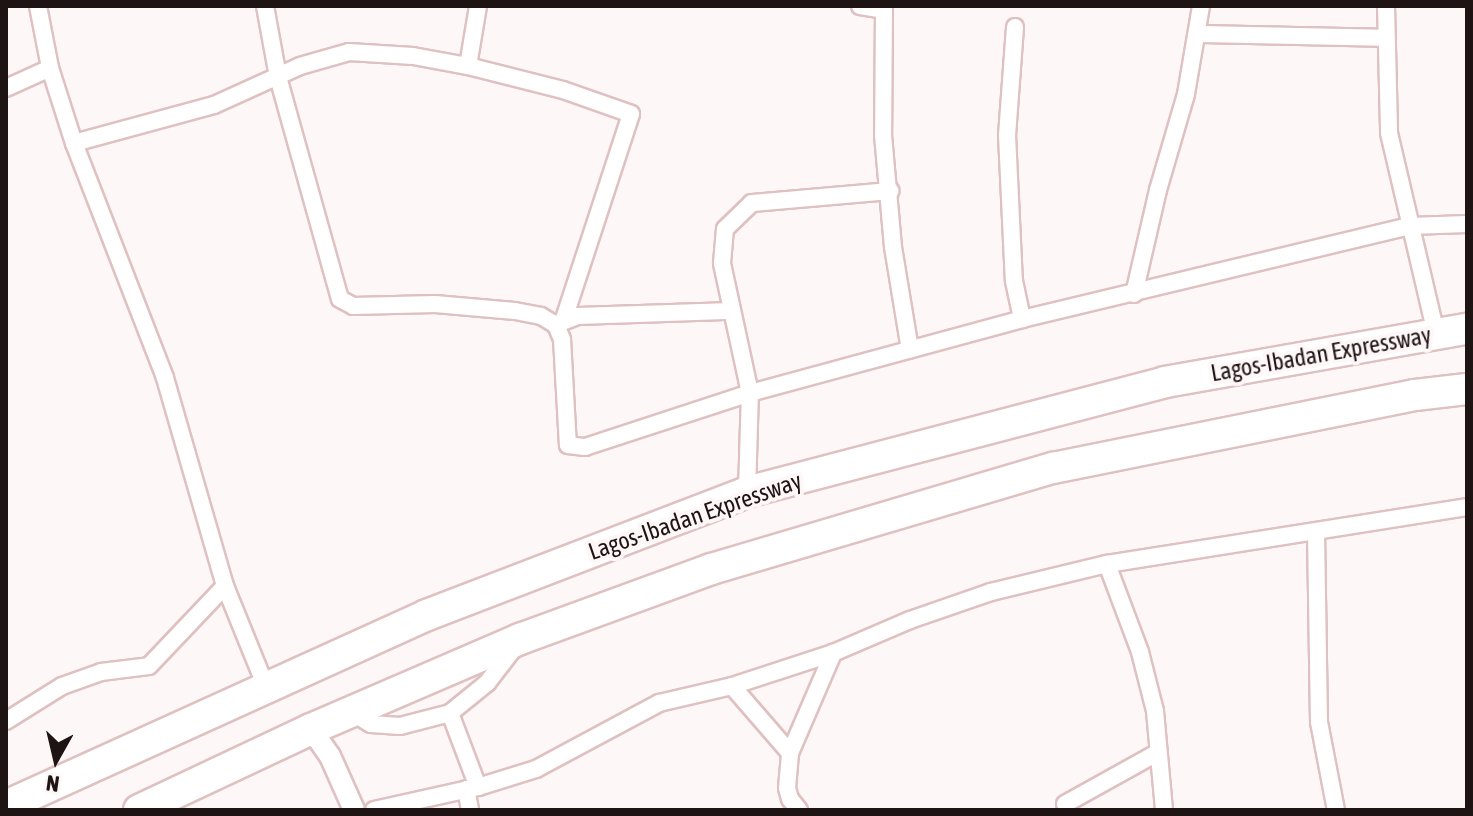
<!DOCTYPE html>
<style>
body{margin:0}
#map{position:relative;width:1473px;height:816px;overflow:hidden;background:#fdf7f7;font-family:"Asap Condensed",sans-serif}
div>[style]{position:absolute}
.roads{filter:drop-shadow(2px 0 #dec1c0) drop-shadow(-2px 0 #dec1c0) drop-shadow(0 2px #dec1c0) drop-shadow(0 -2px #dec1c0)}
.minor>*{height:16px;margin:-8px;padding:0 8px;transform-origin:8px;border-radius:8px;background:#fff}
.tertiary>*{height:20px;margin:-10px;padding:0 10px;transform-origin:10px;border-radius:10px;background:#fff}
.motorway>*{height:30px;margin:-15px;padding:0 15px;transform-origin:15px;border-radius:15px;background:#fff}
span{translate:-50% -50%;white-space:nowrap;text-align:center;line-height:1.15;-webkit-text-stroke:8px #fdf7f7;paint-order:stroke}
.street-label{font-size:24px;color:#1e1414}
.frame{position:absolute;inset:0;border:8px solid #1e1414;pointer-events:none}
.north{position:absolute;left:16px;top:720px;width:80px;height:80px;-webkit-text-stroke:6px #fdf7f7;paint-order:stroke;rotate:188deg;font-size:22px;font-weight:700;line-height:32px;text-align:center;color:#1e1414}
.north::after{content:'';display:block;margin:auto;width:28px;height:36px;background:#1e1414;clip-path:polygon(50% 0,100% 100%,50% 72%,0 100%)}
</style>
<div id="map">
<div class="roads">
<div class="minor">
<i style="left:38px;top:6px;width:63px;rotate:79deg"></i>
<i style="left:50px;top:68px;width:79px;rotate:72.3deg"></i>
<i style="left:74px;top:143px;width:252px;rotate:68.8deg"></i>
<i style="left:165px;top:378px;width:216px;rotate:73.9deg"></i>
<i style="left:225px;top:586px;width:109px;rotate:67.9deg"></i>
<i style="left:265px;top:6px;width:72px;rotate:79.6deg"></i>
<i style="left:278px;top:77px;width:230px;rotate:74.4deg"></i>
<i style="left:340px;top:299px;width:15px;rotate:28deg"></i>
<i style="left:353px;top:306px;width:82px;rotate:-1.4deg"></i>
<i style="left:435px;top:304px;width:80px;rotate:5deg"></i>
<i style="left:515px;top:311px;width:26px;rotate:11deg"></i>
<i style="left:541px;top:316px;width:17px;rotate:31deg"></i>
<i style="left:556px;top:325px;width:15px;rotate:67deg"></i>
<i style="left:562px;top:339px;width:106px;rotate:86.8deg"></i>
<i style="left:568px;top:445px;width:17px;rotate:7deg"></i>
<i style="left:585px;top:447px;width:174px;rotate:-18.1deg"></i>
<i style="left:750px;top:393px;width:282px;rotate:-15.2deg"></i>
<i style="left:1022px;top:319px;width:399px;rotate:-13.5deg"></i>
<i style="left:1410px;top:226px;width:57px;rotate:-2deg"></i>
<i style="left:860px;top:6px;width:24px;rotate:9deg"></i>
<i style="left:884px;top:6px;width:129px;rotate:90.4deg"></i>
<i style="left:883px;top:135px;width:112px;rotate:84.9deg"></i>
<i style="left:893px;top:247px;width:104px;rotate:80.6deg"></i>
<i style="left:1386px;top:6px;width:127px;rotate:88.6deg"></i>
<i style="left:1389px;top:133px;width:206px;rotate:76.8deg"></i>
<i style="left:1015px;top:27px;width:108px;rotate:94.2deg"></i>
<i style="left:1007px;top:135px;width:146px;rotate:87.3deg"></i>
<i style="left:1014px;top:281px;width:39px;rotate:78deg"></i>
<i style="left:1197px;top:34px;width:188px;rotate:1.2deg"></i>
<i style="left:468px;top:66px;width:61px;rotate:-80.5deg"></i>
<i style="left:6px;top:88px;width:48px;rotate:-24.4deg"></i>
<i style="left:74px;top:143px;width:145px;rotate:-15.2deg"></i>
<i style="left:214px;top:105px;width:94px;rotate:-24.4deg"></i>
<i style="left:300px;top:66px;width:51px;rotate:-15.9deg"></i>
<i style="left:349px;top:52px;width:64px;rotate:3.6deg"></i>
<i style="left:413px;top:56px;width:56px;rotate:10.3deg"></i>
<i style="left:468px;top:66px;width:98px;rotate:14.2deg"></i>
<i style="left:563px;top:90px;width:72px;rotate:19.4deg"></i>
<i style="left:631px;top:114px;width:216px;rotate:108.1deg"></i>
<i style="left:1134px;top:294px;width:107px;rotate:-77deg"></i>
<i style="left:1158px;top:190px;width:100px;rotate:-73.7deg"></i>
<i style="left:1186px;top:94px;width:89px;rotate:-80.3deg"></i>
<i style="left:557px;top:324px;width:22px;rotate:-21deg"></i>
<i style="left:578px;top:316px;width:154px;rotate:-1.9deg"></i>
<i style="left:747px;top:492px;width:99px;rotate:-88.3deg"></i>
<i style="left:750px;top:393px;width:133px;rotate:-102.2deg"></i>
<i style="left:722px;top:263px;width:34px;rotate:-85deg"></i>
<i style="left:725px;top:229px;width:37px;rotate:-44deg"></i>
<i style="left:752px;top:203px;width:139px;rotate:-5deg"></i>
<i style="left:1316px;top:532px;width:190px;rotate:89.1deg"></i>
<i style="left:1319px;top:722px;width:90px;rotate:79.1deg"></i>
<i style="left:1107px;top:564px;width:94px;rotate:69.4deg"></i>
<i style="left:1140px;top:652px;width:61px;rotate:75.7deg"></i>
<i style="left:1155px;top:711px;width:99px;rotate:84.8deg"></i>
<i style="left:732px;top:686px;width:89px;rotate:49.1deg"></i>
<i style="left:351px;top:712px;width:23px;rotate:31deg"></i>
<i style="left:371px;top:724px;width:29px;rotate:4deg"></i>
<i style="left:400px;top:726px;width:52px;rotate:-14.6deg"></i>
<i style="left:450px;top:713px;width:48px;rotate:-39deg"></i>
<i style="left:487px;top:683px;width:46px;rotate:-52.1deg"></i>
<i style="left:450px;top:713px;width:79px;rotate:69.3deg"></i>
<i style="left:6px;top:721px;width:66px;rotate:-32deg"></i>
<i style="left:62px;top:686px;width:41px;rotate:-19.7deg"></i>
<i style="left:101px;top:672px;width:48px;rotate:-7.1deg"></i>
<i style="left:149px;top:666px;width:110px;rotate:-46.5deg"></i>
<i style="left:466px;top:789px;width:21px;rotate:79deg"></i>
<i style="left:1065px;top:804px;width:105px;rotate:-29deg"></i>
<i style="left:374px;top:810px;width:107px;rotate:-12.5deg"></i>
<i style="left:478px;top:787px;width:61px;rotate:-17.2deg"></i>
<i style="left:536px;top:769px;width:140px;rotate:-28.2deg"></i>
<i style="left:659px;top:703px;width:75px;rotate:-13.1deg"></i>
<i style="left:732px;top:686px;width:106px;rotate:-18.1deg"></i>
<i style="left:833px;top:653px;width:84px;rotate:-23.2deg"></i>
<i style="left:910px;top:620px;width:86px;rotate:-19.1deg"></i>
<i style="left:991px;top:592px;width:119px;rotate:-13.6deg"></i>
<i style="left:1107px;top:564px;width:364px;rotate:-9deg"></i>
<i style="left:799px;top:810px;width:14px;rotate:-129deg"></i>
<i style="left:790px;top:799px;width:11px;rotate:-105deg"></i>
<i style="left:787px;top:788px;width:35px;rotate:-85deg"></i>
<i style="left:790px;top:753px;width:109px;rotate:-66.7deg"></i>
</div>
<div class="tertiary">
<i style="left:311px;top:729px;width:33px;rotate:55deg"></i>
<i style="left:330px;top:756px;width:59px;rotate:66deg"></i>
</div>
<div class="motorway">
<i style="left:6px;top:806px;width:462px;rotate:-24.4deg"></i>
<i style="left:427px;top:615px;width:343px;rotate:-21deg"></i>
<i style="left:747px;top:492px;width:432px;rotate:-14.7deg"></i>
<i style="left:1165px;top:382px;width:307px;rotate:-10deg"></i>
<i style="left:139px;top:810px;width:190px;rotate:-25.2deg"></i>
<i style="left:311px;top:729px;width:228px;rotate:-23.3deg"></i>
<i style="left:520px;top:639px;width:203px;rotate:-20.1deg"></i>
<i style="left:711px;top:569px;width:357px;rotate:-16.5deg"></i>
<i style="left:1053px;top:468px;width:369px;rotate:-11.4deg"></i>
<i style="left:1415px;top:395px;width:52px;rotate:-6.6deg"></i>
</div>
</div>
<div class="street-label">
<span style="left:1321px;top:354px;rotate:-10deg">Lagos-Ibadan Expressway</span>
<span style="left:695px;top:516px;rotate:-19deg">Lagos-Ibadan Expressway</span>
</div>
<div class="frame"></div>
<div class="north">N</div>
</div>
